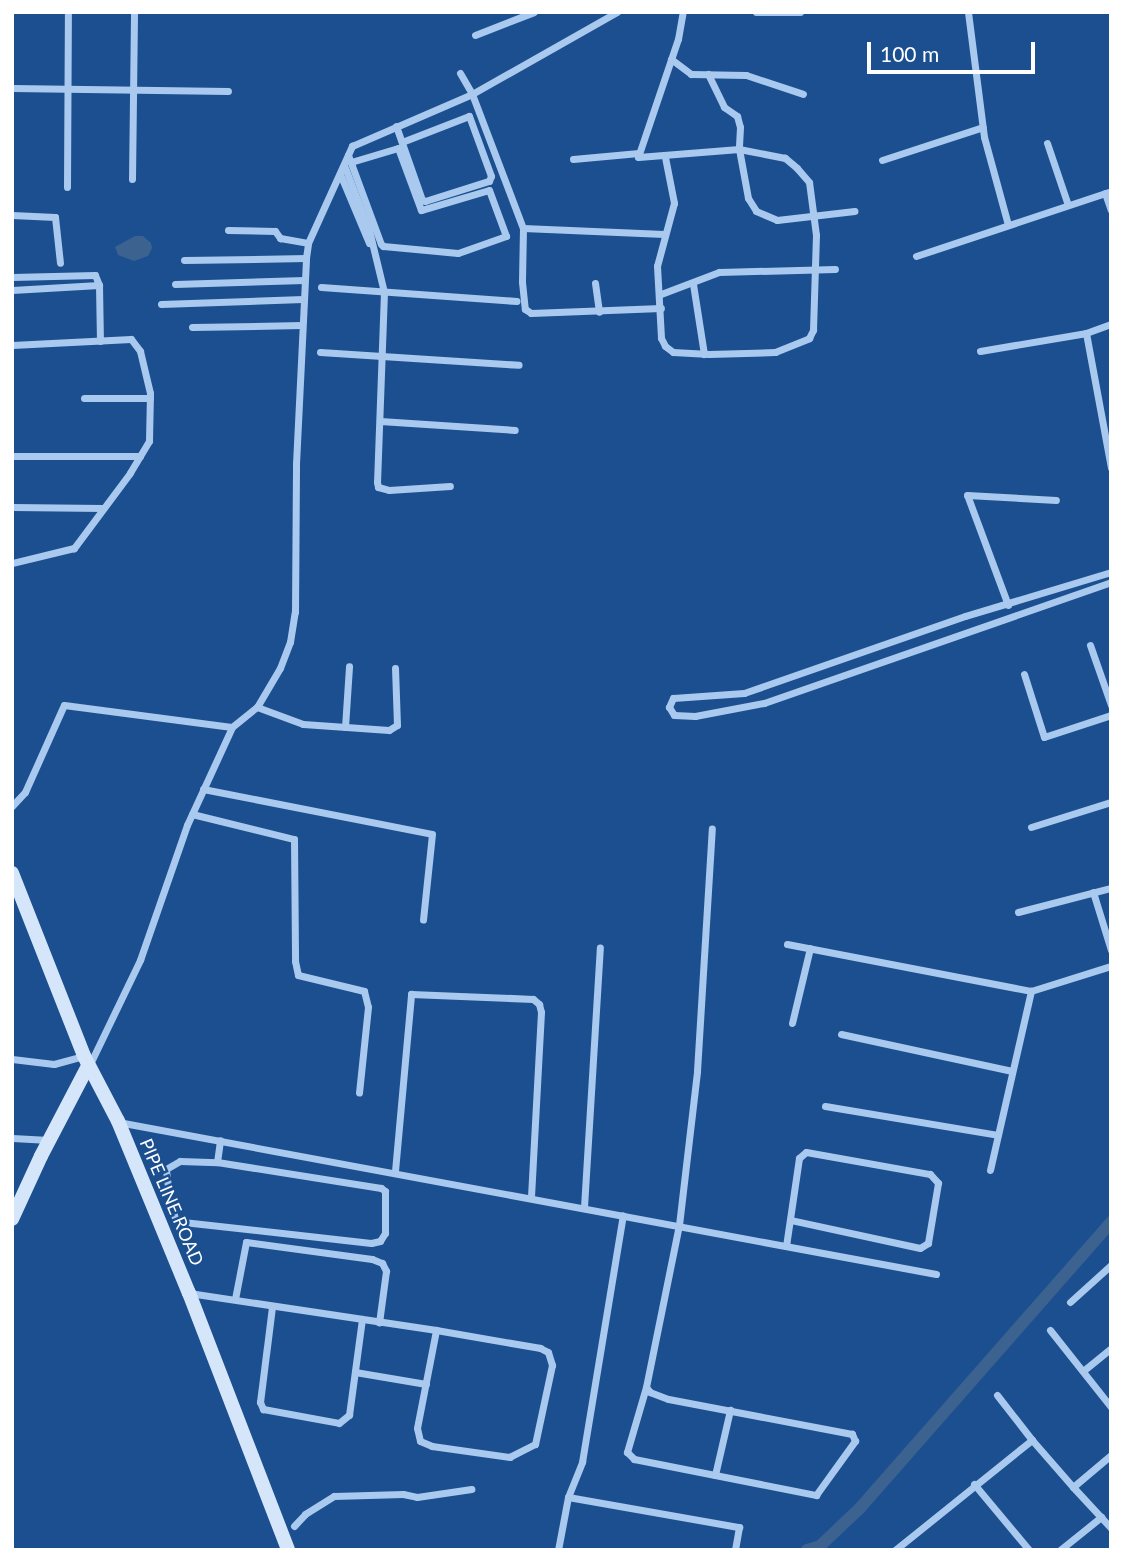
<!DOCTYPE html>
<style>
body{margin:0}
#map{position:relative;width:1123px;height:1562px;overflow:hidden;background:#1b4f8f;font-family:Lato,sans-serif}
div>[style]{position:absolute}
.water>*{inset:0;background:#3c6290}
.canal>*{height:12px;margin:-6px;padding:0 6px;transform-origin:6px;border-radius:6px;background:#3c6290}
.street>*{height:7px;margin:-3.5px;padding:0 3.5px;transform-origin:3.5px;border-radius:3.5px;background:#a9c9ee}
.secondary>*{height:14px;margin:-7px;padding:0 7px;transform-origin:7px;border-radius:7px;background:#d6e6fa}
span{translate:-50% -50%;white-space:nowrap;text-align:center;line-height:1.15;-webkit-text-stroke:5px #1b4f8f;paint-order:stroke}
.street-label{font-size:18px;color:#fff}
.frame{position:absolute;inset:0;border:14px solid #fff;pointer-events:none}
.scale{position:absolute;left:867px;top:42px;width:168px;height:32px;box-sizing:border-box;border:4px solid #fff;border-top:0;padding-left:9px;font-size:21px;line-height:24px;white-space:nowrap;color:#fff;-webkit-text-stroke:5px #1b4f8f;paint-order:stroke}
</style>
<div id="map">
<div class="water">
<i style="clip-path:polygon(135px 236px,143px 236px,151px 243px,152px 248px,148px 256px,134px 261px,118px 255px,115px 247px)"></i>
</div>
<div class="canal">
<i style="left:807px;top:1550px;width:14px;rotate:-17deg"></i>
<i style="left:820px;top:1546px;width:55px;rotate:-43.5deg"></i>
<i style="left:860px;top:1508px;width:381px;rotate:-48.7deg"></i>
</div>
<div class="street">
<i style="left:756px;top:12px;width:44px"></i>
<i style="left:968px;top:12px;width:126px;rotate:82.7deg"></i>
<i style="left:984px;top:137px;width:91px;rotate:74.7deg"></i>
<i style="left:475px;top:35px;width:63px;rotate:-21.3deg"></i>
<i style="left:671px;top:59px;width:25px;rotate:37deg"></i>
<i style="left:691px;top:74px;width:55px;rotate:1deg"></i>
<i style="left:746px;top:75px;width:60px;rotate:18.4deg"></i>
<i style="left:460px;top:73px;width:24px;rotate:60deg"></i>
<i style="left:472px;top:94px;width:143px;rotate:69.2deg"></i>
<i style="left:523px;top:228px;width:141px;rotate:2.4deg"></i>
<i style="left:708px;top:74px;width:37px;rotate:64deg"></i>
<i style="left:724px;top:107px;width:16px;rotate:35deg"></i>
<i style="left:737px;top:116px;width:11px;rotate:75deg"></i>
<i style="left:740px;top:127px;width:22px;rotate:93deg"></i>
<i style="left:739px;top:149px;width:50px;rotate:79.6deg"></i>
<i style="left:748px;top:198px;width:15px;rotate:58deg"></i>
<i style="left:756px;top:211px;width:23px;rotate:23deg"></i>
<i style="left:777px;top:220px;width:78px;rotate:-6.7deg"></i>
<i style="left:12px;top:88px;width:216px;rotate:0.8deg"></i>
<i style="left:396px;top:126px;width:78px;rotate:70.6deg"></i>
<i style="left:422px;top:200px;width:3px;rotate:18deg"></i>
<i style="left:425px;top:201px;width:67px;rotate:-17.4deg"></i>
<i style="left:489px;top:181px;width:5px;rotate:-68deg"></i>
<i style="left:491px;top:176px;width:64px;rotate:-110.1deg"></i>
<i style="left:469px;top:116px;width:72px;rotate:158.8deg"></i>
<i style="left:1047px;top:143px;width:65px;rotate:71.3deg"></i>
<i style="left:348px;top:155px;width:95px;rotate:69.7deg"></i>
<i style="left:381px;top:244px;width:3px;rotate:45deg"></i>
<i style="left:383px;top:246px;width:75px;rotate:5.3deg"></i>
<i style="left:458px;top:253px;width:51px;rotate:-19.5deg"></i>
<i style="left:506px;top:236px;width:49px;rotate:-110.3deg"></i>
<i style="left:489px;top:190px;width:71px;rotate:163.6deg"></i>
<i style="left:421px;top:210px;width:66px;rotate:-110.4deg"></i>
<i style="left:398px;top:148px;width:49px;rotate:163.4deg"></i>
<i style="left:665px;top:157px;width:47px;rotate:78.9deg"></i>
<i style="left:674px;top:203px;width:65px;rotate:105.1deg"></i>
<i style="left:657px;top:266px;width:72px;rotate:86.8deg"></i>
<i style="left:661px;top:338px;width:9px;rotate:63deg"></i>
<i style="left:665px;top:346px;width:10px;rotate:37deg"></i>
<i style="left:673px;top:352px;width:36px;rotate:3deg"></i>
<i style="left:709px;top:354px;width:66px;rotate:-1.7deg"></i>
<i style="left:775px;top:352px;width:37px;rotate:-22deg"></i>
<i style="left:809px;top:338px;width:9px;rotate:-63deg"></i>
<i style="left:813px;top:330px;width:95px;rotate:-88.2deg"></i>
<i style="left:816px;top:235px;width:53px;rotate:-97.5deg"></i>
<i style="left:809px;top:182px;width:18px;rotate:-131deg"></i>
<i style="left:797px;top:168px;width:16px;rotate:-140deg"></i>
<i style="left:785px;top:158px;width:47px;rotate:-168.9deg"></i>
<i style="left:739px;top:149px;width:101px;rotate:175.5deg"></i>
<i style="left:638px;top:157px;width:125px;rotate:-71.3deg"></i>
<i style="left:678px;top:39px;width:27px;rotate:-80deg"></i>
<i style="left:573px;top:159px;width:66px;rotate:-5.2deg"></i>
<i style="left:882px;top:160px;width:106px;rotate:-18.1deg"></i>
<i style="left:344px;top:165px;width:70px;rotate:69deg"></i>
<i style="left:369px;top:230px;width:64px;rotate:76.4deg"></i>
<i style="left:384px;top:292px;width:190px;rotate:92.1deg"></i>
<i style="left:377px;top:482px;width:5px;rotate:79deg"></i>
<i style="left:378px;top:487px;width:11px;rotate:15deg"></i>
<i style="left:389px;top:490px;width:61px;rotate:-3.8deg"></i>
<i style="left:340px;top:174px;width:75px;rotate:67.2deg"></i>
<i style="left:132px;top:179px;width:167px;rotate:-89.3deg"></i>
<i style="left:67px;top:187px;width:175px;rotate:-89.7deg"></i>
<i style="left:1105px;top:193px;width:18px;rotate:71deg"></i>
<i style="left:12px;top:215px;width:43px;rotate:2.7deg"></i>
<i style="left:55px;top:217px;width:46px;rotate:83.8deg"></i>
<i style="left:523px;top:228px;width:54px;rotate:91.1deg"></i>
<i style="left:522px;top:282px;width:27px;rotate:84deg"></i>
<i style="left:525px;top:309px;width:7px;rotate:34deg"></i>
<i style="left:531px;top:313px;width:130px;rotate:-2.2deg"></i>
<i style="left:228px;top:230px;width:47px;rotate:1.2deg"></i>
<i style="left:275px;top:231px;width:9px;rotate:54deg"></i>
<i style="left:280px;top:238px;width:28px;rotate:10deg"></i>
<i style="left:916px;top:256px;width:206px;rotate:-18.4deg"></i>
<i style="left:184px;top:260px;width:122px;rotate:-0.9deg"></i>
<i style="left:12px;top:277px;width:83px;rotate:-1.4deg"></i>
<i style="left:95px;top:275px;width:11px;rotate:68deg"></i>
<i style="left:99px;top:285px;width:56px;rotate:89deg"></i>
<i style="left:595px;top:283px;width:29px;rotate:82deg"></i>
<i style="left:175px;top:284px;width:129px;rotate:-1.8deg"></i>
<i style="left:693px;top:284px;width:71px;rotate:81.1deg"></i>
<i style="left:321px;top:287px;width:196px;rotate:4.1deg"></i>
<i style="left:12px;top:290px;width:87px;rotate:-3.3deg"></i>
<i style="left:661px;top:294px;width:62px;rotate:-20.8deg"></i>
<i style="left:719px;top:272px;width:116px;rotate:-1.5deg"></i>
<i style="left:161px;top:304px;width:142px;rotate:-2deg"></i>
<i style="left:192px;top:327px;width:110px;rotate:-1deg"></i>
<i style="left:1086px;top:333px;width:137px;rotate:79.5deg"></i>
<i style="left:12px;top:345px;width:119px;rotate:-2.9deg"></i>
<i style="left:131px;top:339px;width:15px;rotate:53deg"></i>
<i style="left:140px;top:351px;width:43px;rotate:76.6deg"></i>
<i style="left:150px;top:393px;width:48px;rotate:91.2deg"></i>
<i style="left:149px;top:441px;width:37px;rotate:121deg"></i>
<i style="left:130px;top:473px;width:94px;rotate:126.7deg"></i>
<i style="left:74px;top:548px;width:64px;rotate:166.4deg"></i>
<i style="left:980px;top:351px;width:108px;rotate:-9.6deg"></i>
<i style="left:1086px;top:333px;width:27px;rotate:-20deg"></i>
<i style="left:320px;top:352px;width:199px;rotate:3.7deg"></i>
<i style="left:84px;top:398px;width:66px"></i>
<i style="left:380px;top:421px;width:135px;rotate:3.8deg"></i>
<i style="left:12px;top:456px;width:128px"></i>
<i style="left:12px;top:507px;width:91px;rotate:0.6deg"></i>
<i style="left:1111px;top:572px;width:152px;rotate:163.2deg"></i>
<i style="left:965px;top:616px;width:234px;rotate:160.8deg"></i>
<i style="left:744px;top:693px;width:71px;rotate:176deg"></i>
<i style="left:673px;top:698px;width:10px;rotate:114deg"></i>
<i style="left:669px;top:707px;width:9px;rotate:58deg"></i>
<i style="left:674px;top:715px;width:21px;rotate:3deg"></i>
<i style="left:695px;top:716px;width:70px;rotate:-10.7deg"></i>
<i style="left:764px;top:703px;width:367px;rotate:-19.2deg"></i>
<i style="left:1008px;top:605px;width:117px;rotate:-110.4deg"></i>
<i style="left:967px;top:495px;width:89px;rotate:3.2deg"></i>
<i style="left:1090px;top:645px;width:64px;rotate:70.7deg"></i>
<i style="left:1024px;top:674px;width:66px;rotate:72.4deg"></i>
<i style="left:1044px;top:737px;width:71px;rotate:-18.2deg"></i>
<i style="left:257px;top:707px;width:49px;rotate:20.3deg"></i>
<i style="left:303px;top:724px;width:86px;rotate:4deg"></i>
<i style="left:389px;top:730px;width:9px;rotate:-32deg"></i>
<i style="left:397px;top:725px;width:57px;rotate:-92deg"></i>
<i style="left:345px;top:727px;width:61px;rotate:-86.2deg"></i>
<i style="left:203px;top:789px;width:233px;rotate:11.1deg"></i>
<i style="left:432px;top:834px;width:86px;rotate:96deg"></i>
<i style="left:12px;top:806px;width:19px;rotate:-47deg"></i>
<i style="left:25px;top:792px;width:95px;rotate:-65.9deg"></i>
<i style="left:64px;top:705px;width:169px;rotate:7.5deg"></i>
<i style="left:192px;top:814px;width:105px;rotate:13.8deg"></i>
<i style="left:294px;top:839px;width:122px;rotate:89.5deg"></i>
<i style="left:295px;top:961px;width:14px;rotate:78deg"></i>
<i style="left:298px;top:975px;width:68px;rotate:13.6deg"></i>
<i style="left:364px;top:991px;width:16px;rotate:76deg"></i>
<i style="left:368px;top:1007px;width:86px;rotate:96deg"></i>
<i style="left:1031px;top:827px;width:84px;rotate:-17.4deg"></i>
<i style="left:1093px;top:892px;width:61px;rotate:72.8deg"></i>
<i style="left:1018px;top:912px;width:96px;rotate:-14.5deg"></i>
<i style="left:787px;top:944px;width:248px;rotate:10.9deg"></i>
<i style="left:1031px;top:991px;width:84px;rotate:-17.4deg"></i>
<i style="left:792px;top:1023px;width:77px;rotate:-76.5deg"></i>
<i style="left:841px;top:1034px;width:175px;rotate:12.2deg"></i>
<i style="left:12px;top:1059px;width:42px;rotate:6.8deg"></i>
<i style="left:54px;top:1064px;width:31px;rotate:-15deg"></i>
<i style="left:89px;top:1066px;width:118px;rotate:-64.3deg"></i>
<i style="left:140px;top:960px;width:143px;rotate:-70.8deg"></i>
<i style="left:187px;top:825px;width:108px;rotate:-65.3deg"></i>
<i style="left:232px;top:727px;width:32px;rotate:-39deg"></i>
<i style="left:257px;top:707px;width:45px;rotate:-59.5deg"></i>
<i style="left:280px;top:668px;width:28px;rotate:-69deg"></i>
<i style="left:290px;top:642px;width:30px;rotate:-81deg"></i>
<i style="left:295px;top:612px;width:148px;rotate:-89.6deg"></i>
<i style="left:296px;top:464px;width:206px;rotate:-87.2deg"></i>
<i style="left:306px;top:258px;width:15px;rotate:-82deg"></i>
<i style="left:308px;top:243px;width:107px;rotate:-65.6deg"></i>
<i style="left:352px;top:146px;width:131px;rotate:-23.4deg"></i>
<i style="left:472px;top:94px;width:167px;rotate:-29.5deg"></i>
<i style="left:825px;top:1106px;width:175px;rotate:9.5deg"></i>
<i style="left:118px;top:1122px;width:832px;rotate:10.53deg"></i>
<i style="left:12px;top:1138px;width:37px;rotate:3deg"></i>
<i style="left:180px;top:1161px;width:37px;rotate:2deg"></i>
<i style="left:217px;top:1162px;width:166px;rotate:9deg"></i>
<i style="left:381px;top:1188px;width:5px;rotate:37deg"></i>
<i style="left:385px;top:1191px;width:42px;rotate:90deg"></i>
<i style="left:385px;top:1233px;width:9px;rotate:122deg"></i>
<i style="left:380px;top:1241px;width:9px;rotate:167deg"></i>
<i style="left:371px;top:1243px;width:196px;rotate:-173.6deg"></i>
<i style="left:176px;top:1221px;width:19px;rotate:-108deg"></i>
<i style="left:170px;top:1203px;width:34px;rotate:-97deg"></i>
<i style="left:166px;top:1169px;width:16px;rotate:-30deg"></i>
<i style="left:217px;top:1162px;width:22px;rotate:-82deg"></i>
<i style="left:990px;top:1170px;width:184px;rotate:-77.1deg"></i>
<i style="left:395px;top:1171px;width:178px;rotate:-84.8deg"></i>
<i style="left:411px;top:994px;width:122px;rotate:2.3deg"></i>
<i style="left:533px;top:999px;width:8px;rotate:40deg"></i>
<i style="left:539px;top:1004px;width:8px;rotate:76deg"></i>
<i style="left:541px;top:1012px;width:185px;rotate:93.1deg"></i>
<i style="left:584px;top:1207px;width:260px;rotate:-86.5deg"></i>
<i style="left:786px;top:1246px;width:89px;rotate:-81.6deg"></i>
<i style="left:799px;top:1158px;width:9px;rotate:-41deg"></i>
<i style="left:806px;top:1152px;width:126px;rotate:10.1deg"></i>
<i style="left:930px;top:1174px;width:12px;rotate:48deg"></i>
<i style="left:938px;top:1183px;width:61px;rotate:99.5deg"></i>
<i style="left:928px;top:1243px;width:9px;rotate:148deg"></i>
<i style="left:920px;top:1248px;width:133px;rotate:-167.8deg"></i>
<i style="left:189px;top:1293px;width:250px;rotate:8.5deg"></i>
<i style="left:436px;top:1330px;width:106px;rotate:9.8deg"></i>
<i style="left:540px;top:1348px;width:9px;rotate:27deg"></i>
<i style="left:548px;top:1352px;width:14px;rotate:73deg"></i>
<i style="left:552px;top:1365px;width:81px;rotate:102.1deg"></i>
<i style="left:535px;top:1444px;width:28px;rotate:153deg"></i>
<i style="left:510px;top:1457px;width:79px;rotate:-172deg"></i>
<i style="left:432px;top:1446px;width:13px;rotate:-157deg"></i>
<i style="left:420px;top:1441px;width:13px;rotate:-103deg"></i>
<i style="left:417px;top:1428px;width:100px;rotate:-79deg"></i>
<i style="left:235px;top:1299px;width:58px;rotate:-79.1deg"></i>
<i style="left:246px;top:1242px;width:127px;rotate:7.7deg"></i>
<i style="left:372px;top:1259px;width:11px;rotate:22deg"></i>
<i style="left:382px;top:1263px;width:9px;rotate:63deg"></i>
<i style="left:386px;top:1271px;width:52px;rotate:97.7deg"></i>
<i style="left:1070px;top:1302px;width:55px;rotate:-42.1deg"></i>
<i style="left:272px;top:1307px;width:96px;rotate:97.2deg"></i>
<i style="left:260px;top:1402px;width:8px;rotate:67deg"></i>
<i style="left:263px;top:1409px;width:77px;rotate:10.4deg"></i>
<i style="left:339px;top:1423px;width:13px;rotate:-39deg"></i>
<i style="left:349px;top:1415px;width:97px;rotate:-82.3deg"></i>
<i style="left:1050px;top:1330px;width:98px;rotate:51.6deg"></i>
<i style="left:1083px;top:1371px;width:36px;rotate:-39deg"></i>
<i style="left:355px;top:1372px;width:72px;rotate:9.6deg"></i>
<i style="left:646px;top:1387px;width:68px;rotate:106.3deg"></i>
<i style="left:627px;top:1452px;width:10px;rotate:45deg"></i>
<i style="left:634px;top:1459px;width:186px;rotate:11.2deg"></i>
<i style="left:816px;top:1495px;width:67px;rotate:-54.2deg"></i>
<i style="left:855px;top:1441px;width:8px;rotate:-113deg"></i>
<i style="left:852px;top:1434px;width:187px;rotate:-169.2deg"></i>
<i style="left:668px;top:1399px;width:19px;rotate:-159deg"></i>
<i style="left:650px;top:1392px;width:6px;rotate:-129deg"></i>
<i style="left:646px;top:1387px;width:165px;rotate:-78.5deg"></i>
<i style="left:679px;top:1225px;width:155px;rotate:-83.3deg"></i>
<i style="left:697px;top:1071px;width:243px;rotate:-86.5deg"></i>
<i style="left:997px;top:1395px;width:57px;rotate:52.1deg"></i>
<i style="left:715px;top:1475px;width:67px;rotate:-77deg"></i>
<i style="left:974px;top:1484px;width:86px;rotate:50.2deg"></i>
<i style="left:1073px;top:1487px;width:56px;rotate:47.2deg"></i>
<i style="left:568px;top:1497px;width:174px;rotate:10deg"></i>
<i style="left:739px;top:1527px;width:23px;rotate:100deg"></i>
<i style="left:294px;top:1526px;width:16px;rotate:-47deg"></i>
<i style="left:305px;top:1514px;width:34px;rotate:-32deg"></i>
<i style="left:334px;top:1496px;width:69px;rotate:-1.7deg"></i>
<i style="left:403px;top:1494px;width:14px;rotate:12deg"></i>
<i style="left:417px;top:1497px;width:55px;rotate:-8.4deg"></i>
<i style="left:558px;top:1550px;width:54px;rotate:-79.3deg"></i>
<i style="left:568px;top:1497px;width:38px;rotate:-68deg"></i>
<i style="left:582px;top:1462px;width:250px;rotate:-80.6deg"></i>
<i style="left:895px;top:1550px;width:176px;rotate:-38.8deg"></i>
<i style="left:1032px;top:1440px;width:62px;rotate:48.9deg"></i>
<i style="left:1073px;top:1487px;width:50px;rotate:-40.1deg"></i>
<i style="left:1060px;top:1550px;width:53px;rotate:-38.8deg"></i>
</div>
<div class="secondary">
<i style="left:12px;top:873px;width:197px;rotate:68.5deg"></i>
<i style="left:84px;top:1056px;width:73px;rotate:62.4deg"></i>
<i style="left:118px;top:1121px;width:186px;rotate:67.6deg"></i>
<i style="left:189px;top:1293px;width:275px;rotate:68.9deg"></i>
<i style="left:12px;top:1219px;width:69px;rotate:-65.3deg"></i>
<i style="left:41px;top:1156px;width:102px;rotate:-62.4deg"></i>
</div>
<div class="street-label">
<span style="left:172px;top:1202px;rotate:67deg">PIPE LINE ROAD</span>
</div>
<div class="frame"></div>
<div class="scale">100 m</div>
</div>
